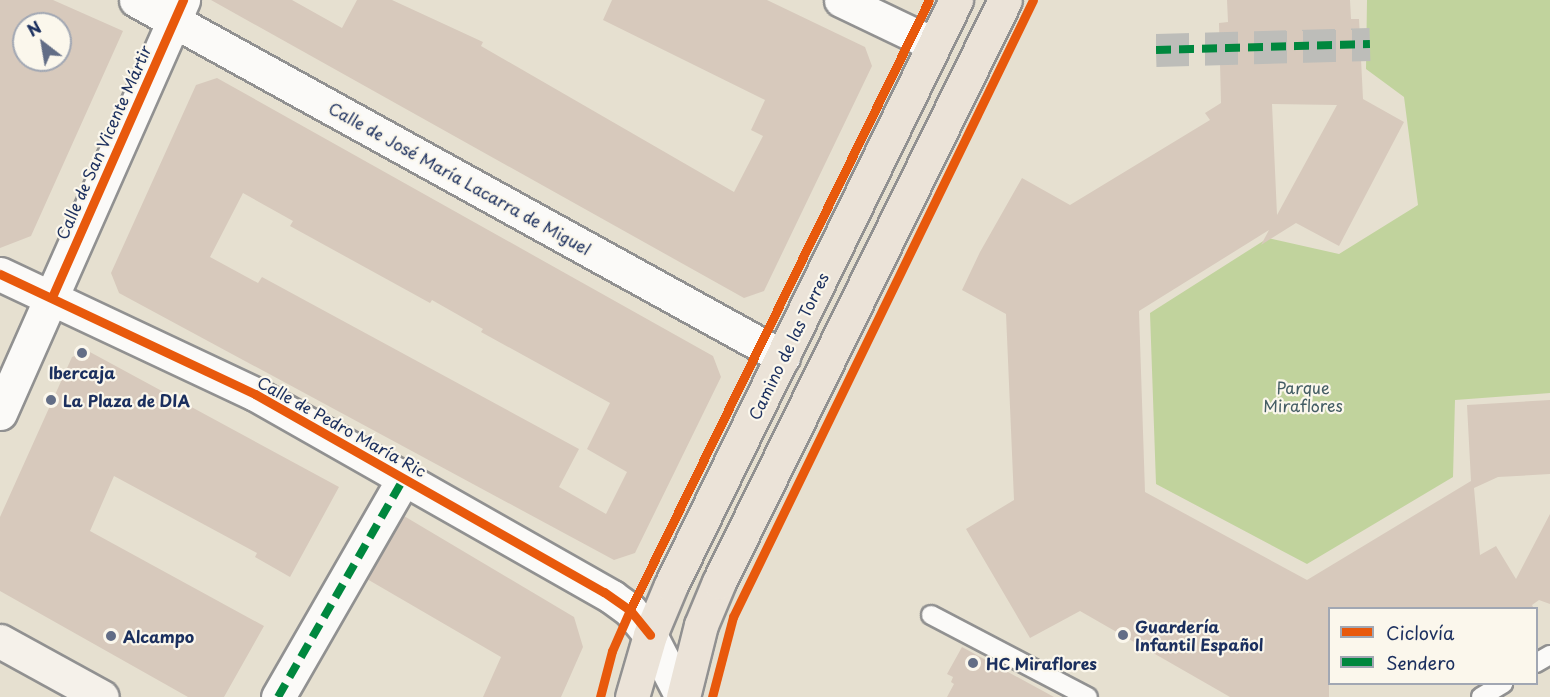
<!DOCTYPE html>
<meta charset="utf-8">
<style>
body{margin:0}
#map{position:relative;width:1550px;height:697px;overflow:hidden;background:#e6e0d0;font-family:"Playpen Sans",sans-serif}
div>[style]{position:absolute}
.green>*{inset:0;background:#c1d39d}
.building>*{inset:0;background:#d7c9bc}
.street-tunnel>*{height:33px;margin-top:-16.5px;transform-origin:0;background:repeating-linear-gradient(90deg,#bdbdb9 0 33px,transparent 0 49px)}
.roads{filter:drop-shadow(2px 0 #919191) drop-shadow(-2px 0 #919191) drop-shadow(0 2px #919191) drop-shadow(0 -2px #919191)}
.lane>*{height:18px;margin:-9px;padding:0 9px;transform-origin:9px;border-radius:9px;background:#fbfaf8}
.street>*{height:33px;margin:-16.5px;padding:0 16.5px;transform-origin:16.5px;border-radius:16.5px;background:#fbfaf8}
.secondary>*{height:33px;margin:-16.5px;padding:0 16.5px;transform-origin:16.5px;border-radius:16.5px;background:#f5f1ea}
.primary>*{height:33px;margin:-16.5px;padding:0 16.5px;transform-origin:16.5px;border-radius:16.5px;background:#ebe3d8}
.quiet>*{height:8px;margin-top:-4px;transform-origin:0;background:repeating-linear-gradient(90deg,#00873e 0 15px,transparent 0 23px)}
.cycleway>*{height:9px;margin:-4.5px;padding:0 4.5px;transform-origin:4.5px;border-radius:4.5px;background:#e8590c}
.dots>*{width:16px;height:16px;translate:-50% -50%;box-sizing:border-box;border:3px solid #fbf7ec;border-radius:50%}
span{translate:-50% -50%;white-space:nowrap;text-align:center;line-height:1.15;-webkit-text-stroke:4.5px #fbf7ec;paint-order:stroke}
.street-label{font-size:16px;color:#1b2f5e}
.poi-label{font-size:16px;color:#1b2f5e;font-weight:700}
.left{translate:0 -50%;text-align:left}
.park-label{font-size:16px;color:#445d64}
.legend{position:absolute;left:1328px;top:607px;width:210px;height:78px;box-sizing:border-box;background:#fbf7ec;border:2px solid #a1a7b3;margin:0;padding:8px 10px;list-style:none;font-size:18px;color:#1b2f5e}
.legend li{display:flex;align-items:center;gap:12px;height:30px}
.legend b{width:30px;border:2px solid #a1a7b3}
.north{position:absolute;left:12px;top:12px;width:60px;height:60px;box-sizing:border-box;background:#fbf7ec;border:2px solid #a1a7b3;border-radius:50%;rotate:329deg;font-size:16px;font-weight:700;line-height:24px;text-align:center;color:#1b2f5e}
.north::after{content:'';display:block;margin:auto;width:21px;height:27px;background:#626d86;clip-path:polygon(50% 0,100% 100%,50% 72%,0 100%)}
</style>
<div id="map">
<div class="green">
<i style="clip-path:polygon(1367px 0,1550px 0,1550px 393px,1455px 400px,1453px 477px,1307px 564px,1156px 484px,1150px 313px,1268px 238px,1339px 254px,1418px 205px,1404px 97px,1366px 69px)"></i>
</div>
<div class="building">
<i style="clip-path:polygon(evenodd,0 0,53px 0,123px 31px,31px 236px,0 248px,0 0,24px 24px,60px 24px,60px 60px,24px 60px,24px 24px)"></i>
<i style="clip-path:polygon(211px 0,292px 0,342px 28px,357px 0,392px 0,483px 42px,481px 46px,734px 192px,763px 136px,751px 130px,765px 100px,603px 20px,612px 0,767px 0,865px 47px,872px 66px,764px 291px,744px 298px)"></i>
<i style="clip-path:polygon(evenodd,1227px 0,1350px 0,1351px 19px,1359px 19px,1363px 99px,1404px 122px,1339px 246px,1296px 223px,1261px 245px,1269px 230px,1139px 311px,1145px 492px,1307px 580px,1471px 481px,1467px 405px,1550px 400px,1550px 474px,1498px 477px,1474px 488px,1480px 555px,1496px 546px,1516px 579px,1550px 514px,1550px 604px,1539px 600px,1532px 605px,1534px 609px,1329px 609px,1329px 697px,1230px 697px,1080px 611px,1030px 638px,966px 529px,1014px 500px,1006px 314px,962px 290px,980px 252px,1022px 178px,1070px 205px,1210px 120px,1205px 113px,1221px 103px,1219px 23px,1228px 22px,1227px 0,1272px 104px,1337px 105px,1277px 215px,1272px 104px)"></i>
<i style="clip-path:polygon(evenodd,217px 78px,713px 356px,721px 377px,635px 553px,614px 560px,119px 293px,111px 273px,196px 85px,217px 78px,243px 193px,293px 221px,290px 226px,430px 303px,432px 300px,483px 329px,481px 332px,610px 403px,587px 449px,627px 472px,606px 514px,559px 487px,579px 449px,262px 277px,258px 283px,210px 257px,243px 193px)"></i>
<i style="clip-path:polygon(88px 351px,339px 487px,290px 577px,255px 557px,257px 553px,114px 476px,90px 531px,264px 626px,224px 697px,188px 697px,0 591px,0 517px,72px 357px)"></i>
<i style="clip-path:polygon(404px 516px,574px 617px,583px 647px,561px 697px,483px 697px,501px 657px,367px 579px)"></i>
<i style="clip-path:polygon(962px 647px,1054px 697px,947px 697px,954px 684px,951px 682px,953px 677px,947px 674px)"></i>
</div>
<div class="street-tunnel">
<i style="left:1156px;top:50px;width:214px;rotate:-1.6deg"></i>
</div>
<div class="roads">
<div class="lane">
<i style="left:931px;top:615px;width:177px;rotate:27.6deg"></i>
<i style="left:1536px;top:663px;width:16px;rotate:-30deg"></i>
<i style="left:1481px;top:697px;width:26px;rotate:-31deg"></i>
</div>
<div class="street">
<i style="left:136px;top:0;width:739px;rotate:28.89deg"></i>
<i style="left:841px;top:0;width:102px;rotate:25.6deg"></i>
<i style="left:0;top:274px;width:282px;rotate:25.2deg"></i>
<i style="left:255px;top:394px;width:411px;rotate:29.6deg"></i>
<i style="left:612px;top:597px;width:22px;rotate:36deg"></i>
<i style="left:630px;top:610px;width:32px;rotate:51deg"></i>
<i style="left:650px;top:635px;width:70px;rotate:62.7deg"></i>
<i style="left:0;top:413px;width:452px;rotate:-66.1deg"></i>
<i style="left:278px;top:697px;width:253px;rotate:-60.1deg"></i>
</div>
<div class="secondary">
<i style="left:0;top:641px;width:116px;rotate:28.8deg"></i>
</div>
<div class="primary">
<i style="left:632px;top:697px;width:65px;rotate:-73.8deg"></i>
<i style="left:650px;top:635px;width:54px;rotate:-67.2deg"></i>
<i style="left:671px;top:585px;width:651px;rotate:-64.03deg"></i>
<i style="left:683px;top:697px;width:74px;rotate:-76deg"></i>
<i style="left:701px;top:625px;width:47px;rotate:-67.3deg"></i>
<i style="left:719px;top:582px;width:648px;rotate:-63.83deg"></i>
</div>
</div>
<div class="quiet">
<i style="left:1156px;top:50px;width:214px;rotate:-1.6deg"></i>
<i style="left:278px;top:697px;width:253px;rotate:-60.1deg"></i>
</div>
<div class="cycleway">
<i style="left:0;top:274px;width:282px;rotate:25.2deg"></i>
<i style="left:255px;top:394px;width:401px;rotate:29.6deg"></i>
<i style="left:604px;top:592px;width:32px;rotate:35deg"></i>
<i style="left:630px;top:610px;width:32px;rotate:51deg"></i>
<i style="left:52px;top:297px;width:325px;rotate:-66.2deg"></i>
<i style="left:600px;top:697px;width:48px;rotate:-75.4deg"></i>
<i style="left:612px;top:651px;width:45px;rotate:-66.3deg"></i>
<i style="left:630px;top:610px;width:679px;rotate:-63.89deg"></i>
<i style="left:712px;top:697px;width:83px;rotate:-75.3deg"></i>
<i style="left:733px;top:617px;width:686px;rotate:-64.07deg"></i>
</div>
<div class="dots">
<i style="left:82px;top:353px;background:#626d86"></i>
<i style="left:51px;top:400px;background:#626d86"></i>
<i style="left:1123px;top:635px;background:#626d86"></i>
<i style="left:111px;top:636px;background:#626d86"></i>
<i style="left:973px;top:663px;background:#626d86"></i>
</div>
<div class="street-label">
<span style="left:103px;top:142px;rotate:-66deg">Calle de San Vicente Mártir</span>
<span style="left:460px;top:178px;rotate:29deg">Calle de José María Lacarra de Miguel</span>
<span style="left:788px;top:346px;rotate:-64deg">Camino de las Torres</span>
<span style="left:342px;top:426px;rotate:29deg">Calle de Pedro María Ric</span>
</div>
<div class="poi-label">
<span style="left:82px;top:372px">Ibercaja</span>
<span class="left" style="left:63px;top:400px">La Plaza de DIA</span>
<span class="left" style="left:1135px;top:635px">Guardería<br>Infantil Español</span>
<span class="left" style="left:123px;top:636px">Alcampo</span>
<span class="left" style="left:986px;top:663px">HC Miraflores</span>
</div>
<div class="park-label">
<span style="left:1303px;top:396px">Parque<br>Miraflores</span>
</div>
<ul class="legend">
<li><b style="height:8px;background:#e8590c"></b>Ciclovía</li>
<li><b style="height:8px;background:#00873e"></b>Sendero</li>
</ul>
<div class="north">N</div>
</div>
